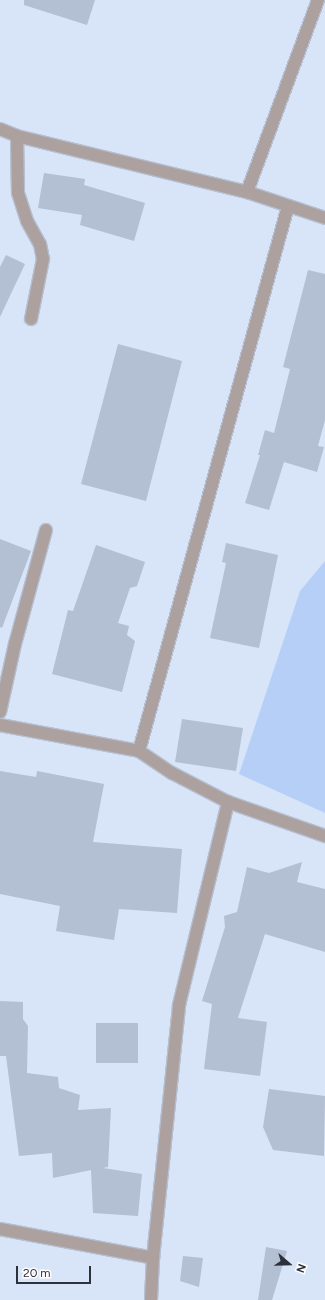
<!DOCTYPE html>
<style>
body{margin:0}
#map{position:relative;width:325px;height:1300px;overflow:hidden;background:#d8e4f8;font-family:Figtree,sans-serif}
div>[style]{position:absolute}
.green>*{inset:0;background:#b6cff7}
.building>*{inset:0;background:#b3bfd2}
.roads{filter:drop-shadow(1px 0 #b6c0d2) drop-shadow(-1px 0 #b6c0d2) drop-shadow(0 1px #b6c0d2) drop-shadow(0 -1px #b6c0d2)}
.minor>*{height:12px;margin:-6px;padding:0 6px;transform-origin:6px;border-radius:6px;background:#aca19e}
span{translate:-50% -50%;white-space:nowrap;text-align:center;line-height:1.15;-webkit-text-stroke:3px #fff;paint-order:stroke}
.north{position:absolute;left:269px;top:1244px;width:40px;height:40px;-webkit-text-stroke:3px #fff;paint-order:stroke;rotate:110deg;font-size:11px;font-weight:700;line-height:16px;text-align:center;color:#2d323a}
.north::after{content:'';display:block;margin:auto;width:14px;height:18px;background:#2d323a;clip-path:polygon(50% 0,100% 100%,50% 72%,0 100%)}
.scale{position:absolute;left:16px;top:1266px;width:75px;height:18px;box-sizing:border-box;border:2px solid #2d323a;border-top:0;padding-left:5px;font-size:12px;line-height:14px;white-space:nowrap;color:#2d323a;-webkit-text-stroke:3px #fff;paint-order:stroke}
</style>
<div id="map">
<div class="green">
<i style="clip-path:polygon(325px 561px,325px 813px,239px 774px,300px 591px)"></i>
</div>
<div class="building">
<i style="clip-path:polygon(24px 0,95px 0,87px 25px,24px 5px)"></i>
<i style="clip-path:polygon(44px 173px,85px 179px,84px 185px,145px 203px,134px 241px,80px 225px,82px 215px,38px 208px)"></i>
<i style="clip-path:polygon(6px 255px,25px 264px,0 317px,0 267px)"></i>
<i style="clip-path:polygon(308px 270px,325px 274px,325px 420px,318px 446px,324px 447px,317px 472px,284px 462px,269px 510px,245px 503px,260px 455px,258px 455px,265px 430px,274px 433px,290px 369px,283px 367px)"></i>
<i style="clip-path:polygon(118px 344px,182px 361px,146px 501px,81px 484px)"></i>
<i style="clip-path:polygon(0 539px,31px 551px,2px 628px,0 627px)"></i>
<i style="clip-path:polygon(226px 543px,278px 555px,259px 648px,210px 638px,226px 563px,222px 562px)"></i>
<i style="clip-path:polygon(96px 545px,145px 562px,137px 586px,130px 588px,118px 623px,129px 626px,127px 635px,135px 641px,122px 692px,52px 674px,68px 610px,73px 611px)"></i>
<i style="clip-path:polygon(182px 719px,243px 728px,236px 771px,175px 762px)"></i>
<i style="clip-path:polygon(0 771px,36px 777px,37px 771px,104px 784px,93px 842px,182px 849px,177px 913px,119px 909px,114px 940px,56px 931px,60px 906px,0 894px)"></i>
<i style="clip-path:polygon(302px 862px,297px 882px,325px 889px,325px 952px,265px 934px,238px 1018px,267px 1022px,260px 1076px,204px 1069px,212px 1004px,202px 1001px,225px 927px,224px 916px,237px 912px,247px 867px,269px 873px)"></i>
<i style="clip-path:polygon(0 1001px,23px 1002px,23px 1019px,28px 1026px,27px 1073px,58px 1077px,59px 1088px,80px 1095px,78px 1110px,111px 1108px,108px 1167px,103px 1168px,142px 1174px,138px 1216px,93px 1213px,91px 1170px,53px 1178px,52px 1153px,19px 1156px,6px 1056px,0 1056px)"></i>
<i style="clip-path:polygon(96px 1023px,138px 1023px,138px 1063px,96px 1063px)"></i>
<i style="clip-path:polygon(269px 1089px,325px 1096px,324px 1156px,273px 1150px,263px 1127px)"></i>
<i style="clip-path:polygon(266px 1247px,287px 1251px,272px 1300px,258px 1300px)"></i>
<i style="clip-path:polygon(183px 1256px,203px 1258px,199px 1287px,180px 1281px)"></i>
</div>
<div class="roads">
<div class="minor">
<i style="left:0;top:129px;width:18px;rotate:22deg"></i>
<i style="left:17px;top:136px;width:237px;rotate:13.7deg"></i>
<i style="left:247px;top:192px;width:82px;rotate:18.4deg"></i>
<i style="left:17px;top:136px;width:57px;rotate:89deg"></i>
<i style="left:18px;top:193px;width:29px;rotate:72deg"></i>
<i style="left:27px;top:221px;width:26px;rotate:61deg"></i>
<i style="left:40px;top:244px;width:15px;rotate:79deg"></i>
<i style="left:43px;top:259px;width:61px;rotate:101.3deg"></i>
<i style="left:247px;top:192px;width:205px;rotate:-69.7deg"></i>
<i style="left:0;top:712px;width:70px;rotate:-77.6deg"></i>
<i style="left:15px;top:644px;width:118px;rotate:-74.8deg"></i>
<i style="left:0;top:725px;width:141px;rotate:10.6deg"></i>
<i style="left:139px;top:751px;width:40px;rotate:34deg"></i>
<i style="left:172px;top:773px;width:63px;rotate:27.4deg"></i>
<i style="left:228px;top:802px;width:103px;rotate:19.3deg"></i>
<i style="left:139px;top:751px;width:565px;rotate:-74.71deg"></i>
<i style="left:0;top:1229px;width:156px;rotate:10.7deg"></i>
<i style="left:151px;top:1300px;width:42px;rotate:-87.3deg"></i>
<i style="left:153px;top:1258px;width:254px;rotate:-84.1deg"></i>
<i style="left:179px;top:1005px;width:209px;rotate:-76.4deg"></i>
</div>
</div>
<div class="north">N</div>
<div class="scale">20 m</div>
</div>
